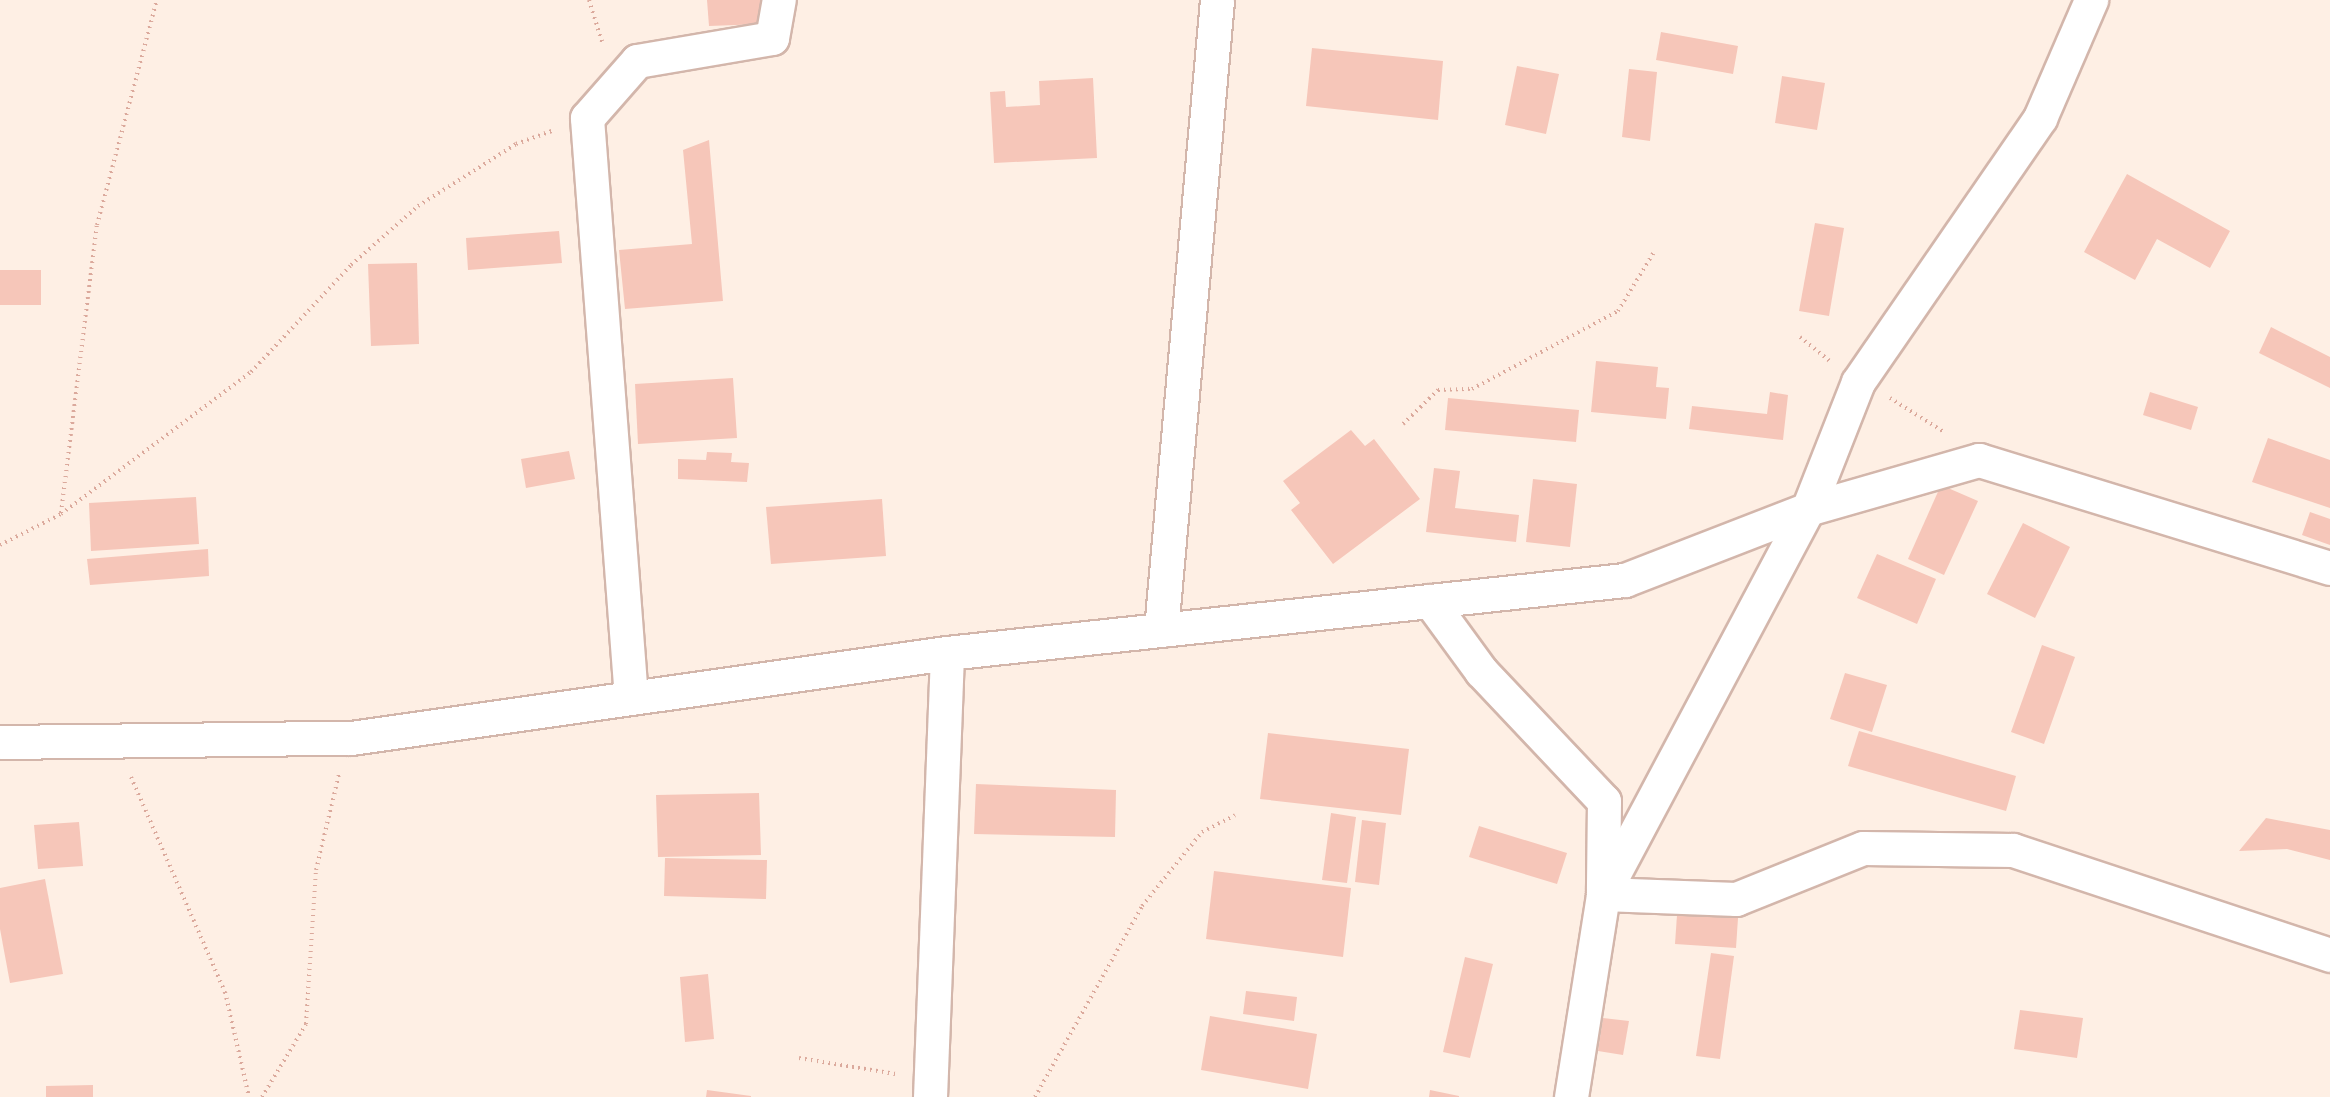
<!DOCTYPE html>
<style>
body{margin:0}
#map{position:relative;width:2330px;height:1097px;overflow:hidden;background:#feefe4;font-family:"IBM Plex Sans",sans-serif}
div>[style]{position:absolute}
.building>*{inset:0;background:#f6c6b9}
.path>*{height:4px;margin-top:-2px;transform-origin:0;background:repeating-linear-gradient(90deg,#dba99c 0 1.5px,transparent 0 6px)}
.roads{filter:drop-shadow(2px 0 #d3b6ab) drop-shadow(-2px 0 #d3b6ab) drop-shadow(0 2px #d3b6ab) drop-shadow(0 -2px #d3b6ab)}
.minor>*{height:33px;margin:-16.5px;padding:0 16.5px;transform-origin:16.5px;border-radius:16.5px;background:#fff}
span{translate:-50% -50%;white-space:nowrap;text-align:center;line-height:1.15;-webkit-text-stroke:5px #fff4ec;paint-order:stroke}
</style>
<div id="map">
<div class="building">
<i style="clip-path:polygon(707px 0,761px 0,762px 24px,709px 26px)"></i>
<i style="clip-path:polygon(1661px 32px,1738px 46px,1733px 74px,1656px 60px)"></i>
<i style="clip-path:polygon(1312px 48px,1443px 61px,1438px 120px,1306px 106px)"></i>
<i style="clip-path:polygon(1517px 66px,1559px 74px,1546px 134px,1505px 125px)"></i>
<i style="clip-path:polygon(1629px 69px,1657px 72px,1650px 141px,1622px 137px)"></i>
<i style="clip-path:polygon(1782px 76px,1825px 83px,1817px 130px,1775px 123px)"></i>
<i style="clip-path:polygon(1093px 78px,1097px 158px,994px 163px,990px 92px,1005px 91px,1006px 107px,1040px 105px,1039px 81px)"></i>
<i style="clip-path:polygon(709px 140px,723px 301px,625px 309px,619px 250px,692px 244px,683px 150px)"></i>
<i style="clip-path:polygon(2127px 174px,2230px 231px,2210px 268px,2157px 239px,2135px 280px,2084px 252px)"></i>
<i style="clip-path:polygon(1815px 223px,1844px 228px,1829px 316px,1799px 311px)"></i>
<i style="clip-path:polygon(559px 231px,562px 263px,468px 270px,466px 238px)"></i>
<i style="clip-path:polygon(417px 263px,419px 344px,371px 346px,368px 264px)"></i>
<i style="clip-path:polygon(0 270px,41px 270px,41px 305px,0 305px)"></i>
<i style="clip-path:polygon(2271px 327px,2330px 357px,2330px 388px,2259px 353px)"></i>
<i style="clip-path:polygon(1596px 361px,1658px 367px,1656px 387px,1669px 388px,1666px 419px,1591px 412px)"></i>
<i style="clip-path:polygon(733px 378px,737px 438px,638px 444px,635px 384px)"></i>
<i style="clip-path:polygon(1770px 392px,1788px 395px,1783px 440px,1689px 429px,1692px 406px,1767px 414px)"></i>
<i style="clip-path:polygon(2150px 392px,2198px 407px,2191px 430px,2143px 415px)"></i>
<i style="clip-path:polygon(1448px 398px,1579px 410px,1576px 442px,1445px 430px)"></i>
<i style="clip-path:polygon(1351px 430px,1365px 446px,1374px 439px,1420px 499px,1333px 564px,1291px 510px,1300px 503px,1283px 481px)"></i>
<i style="clip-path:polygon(2268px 438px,2330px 460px,2330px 508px,2252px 482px)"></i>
<i style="clip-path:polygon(569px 451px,575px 479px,526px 488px,521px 459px)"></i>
<i style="clip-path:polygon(707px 452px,732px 453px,731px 462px,749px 463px,747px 482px,678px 479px,678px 459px,706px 460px)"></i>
<i style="clip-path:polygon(1434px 468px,1460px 471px,1455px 508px,1519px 515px,1516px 542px,1426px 532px)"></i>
<i style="clip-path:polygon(1533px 479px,1577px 484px,1570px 547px,1526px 542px)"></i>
<i style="clip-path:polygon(1941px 485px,1978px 501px,1944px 575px,1908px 559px)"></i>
<i style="clip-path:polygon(196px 497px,199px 544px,91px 551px,89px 503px)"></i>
<i style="clip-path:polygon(882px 499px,886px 556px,771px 564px,766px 507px)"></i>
<i style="clip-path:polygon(2310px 512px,2330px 519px,2330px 545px,2302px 535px)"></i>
<i style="clip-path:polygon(2023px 523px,2070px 547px,2035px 618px,1987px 594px)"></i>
<i style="clip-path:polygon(208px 549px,209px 576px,90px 585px,87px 559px)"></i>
<i style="clip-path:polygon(1877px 554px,1936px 579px,1917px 624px,1857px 598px)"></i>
<i style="clip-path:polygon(2042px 645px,2075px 657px,2044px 744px,2011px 732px)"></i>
<i style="clip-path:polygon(1845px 673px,1887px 685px,1872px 732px,1830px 719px)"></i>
<i style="clip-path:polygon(1859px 731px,2016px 776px,2006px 811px,1848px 766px)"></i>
<i style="clip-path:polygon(1268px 733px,1409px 749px,1401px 815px,1260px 799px)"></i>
<i style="clip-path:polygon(976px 784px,1116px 790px,1115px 837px,974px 834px)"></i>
<i style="clip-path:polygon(759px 793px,761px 855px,658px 857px,656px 795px)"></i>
<i style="clip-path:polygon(1331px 813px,1356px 817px,1347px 883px,1322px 880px)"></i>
<i style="clip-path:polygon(2266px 818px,2330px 830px,2330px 860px,2287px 849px,2239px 851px)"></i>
<i style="clip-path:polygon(1362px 820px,1386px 823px,1379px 885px,1355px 882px)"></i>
<i style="clip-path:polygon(79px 822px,83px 866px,38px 869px,34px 825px)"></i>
<i style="clip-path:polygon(1479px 826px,1567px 853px,1557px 884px,1469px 857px)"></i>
<i style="clip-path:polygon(665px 858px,767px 860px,766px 899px,664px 896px)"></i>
<i style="clip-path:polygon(1214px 871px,1351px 888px,1343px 957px,1206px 939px)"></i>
<i style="clip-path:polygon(45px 879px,63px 974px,10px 983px,0 929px,0 888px)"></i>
<i style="clip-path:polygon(1677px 915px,1738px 918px,1736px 948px,1675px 944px)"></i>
<i style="clip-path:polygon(1711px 953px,1734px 956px,1720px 1059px,1696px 1056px)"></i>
<i style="clip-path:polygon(1465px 957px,1493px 964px,1470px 1058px,1443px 1052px)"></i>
<i style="clip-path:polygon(708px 974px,714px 1039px,685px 1042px,680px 977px)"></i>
<i style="clip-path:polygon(1246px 991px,1297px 997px,1294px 1021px,1243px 1014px)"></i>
<i style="clip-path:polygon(2020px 1010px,2083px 1018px,2077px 1058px,2014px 1049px)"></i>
<i style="clip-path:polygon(1210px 1016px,1317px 1034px,1308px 1089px,1201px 1070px)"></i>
<i style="clip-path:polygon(1603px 1018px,1629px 1021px,1623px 1055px,1598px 1051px)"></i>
<i style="clip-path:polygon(93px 1085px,93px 1097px,46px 1097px,46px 1086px)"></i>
<i style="clip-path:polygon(707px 1090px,751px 1096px,751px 1097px,706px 1097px)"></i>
<i style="clip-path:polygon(1430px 1090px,1459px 1096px,1459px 1097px,1429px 1097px)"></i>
</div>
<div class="path">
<i style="left:589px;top:0;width:47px;rotate:72.7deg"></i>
<i style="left:1800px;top:337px;width:38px;rotate:39deg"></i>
<i style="left:1890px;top:398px;width:64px;rotate:32.2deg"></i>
<i style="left:1403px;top:424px;width:49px;rotate:-44.2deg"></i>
<i style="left:1438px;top:390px;width:34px;rotate:-2deg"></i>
<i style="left:1472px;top:389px;width:166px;rotate:-28.1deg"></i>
<i style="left:1618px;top:311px;width:69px;rotate:-58.6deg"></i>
<i style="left:61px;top:513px;width:290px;rotate:-82.9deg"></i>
<i style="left:97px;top:225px;width:233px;rotate:-75.1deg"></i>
<i style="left:0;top:545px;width:68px;rotate:-26.9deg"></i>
<i style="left:61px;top:514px;width:237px;rotate:-36.8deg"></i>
<i style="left:251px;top:372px;width:146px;rotate:-46.9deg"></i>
<i style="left:351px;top:265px;width:89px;rotate:-41.4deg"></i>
<i style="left:418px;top:206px;width:116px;rotate:-32.3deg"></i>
<i style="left:516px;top:144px;width:38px;rotate:-20deg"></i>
<i style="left:131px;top:777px;width:235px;rotate:66.4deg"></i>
<i style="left:225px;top:992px;width:108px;rotate:77.1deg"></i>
<i style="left:799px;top:1058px;width:98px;rotate:9.4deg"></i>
<i style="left:262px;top:1097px;width:85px;rotate:-58.9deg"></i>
<i style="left:306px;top:1024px;width:154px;rotate:-86.3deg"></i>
<i style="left:316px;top:870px;width:99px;rotate:-76.5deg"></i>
<i style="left:1035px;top:1097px;width:219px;rotate:-60.7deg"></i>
<i style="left:1142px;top:906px;width:95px;rotate:-51deg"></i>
<i style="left:1202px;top:832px;width:37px;rotate:-27deg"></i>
</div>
<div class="roads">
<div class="minor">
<i style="left:1430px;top:601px;width:87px;rotate:53.9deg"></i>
<i style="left:1481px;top:671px;width:179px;rotate:46.6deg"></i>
<i style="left:1604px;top:801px;width:88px;rotate:90.7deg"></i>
<i style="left:1161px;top:630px;width:632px;rotate:-84.92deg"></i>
<i style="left:631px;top:698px;width:582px;rotate:-94.34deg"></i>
<i style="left:587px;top:118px;width:76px;rotate:-48.7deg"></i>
<i style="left:637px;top:61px;width:137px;rotate:-9.7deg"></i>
<i style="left:772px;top:38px;width:39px;rotate:-80deg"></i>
<i style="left:0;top:742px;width:351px;rotate:-0.7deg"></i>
<i style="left:351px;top:738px;width:602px;rotate:-8.12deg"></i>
<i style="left:947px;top:653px;width:682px;rotate:-6.15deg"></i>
<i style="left:1625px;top:580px;width:196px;rotate:-21.2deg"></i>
<i style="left:1808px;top:509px;width:178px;rotate:-16deg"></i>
<i style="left:1979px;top:460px;width:367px;rotate:17.1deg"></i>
<i style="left:1603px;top:894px;width:436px;rotate:-62deg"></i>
<i style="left:1808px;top:509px;width:136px;rotate:-68.5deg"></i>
<i style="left:1858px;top:382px;width:321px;rotate:-55.4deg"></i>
<i style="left:2040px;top:118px;width:129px;rotate:-66.6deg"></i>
<i style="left:930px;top:1097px;width:444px;rotate:-87.8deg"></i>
<i style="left:1571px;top:1097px;width:206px;rotate:-81deg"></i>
<i style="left:1603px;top:894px;width:133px;rotate:2.2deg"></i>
<i style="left:1736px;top:899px;width:137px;rotate:-21.9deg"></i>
<i style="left:1863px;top:848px;width:150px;rotate:0.8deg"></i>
<i style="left:2013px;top:850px;width:334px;rotate:18.3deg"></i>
</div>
</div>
</div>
